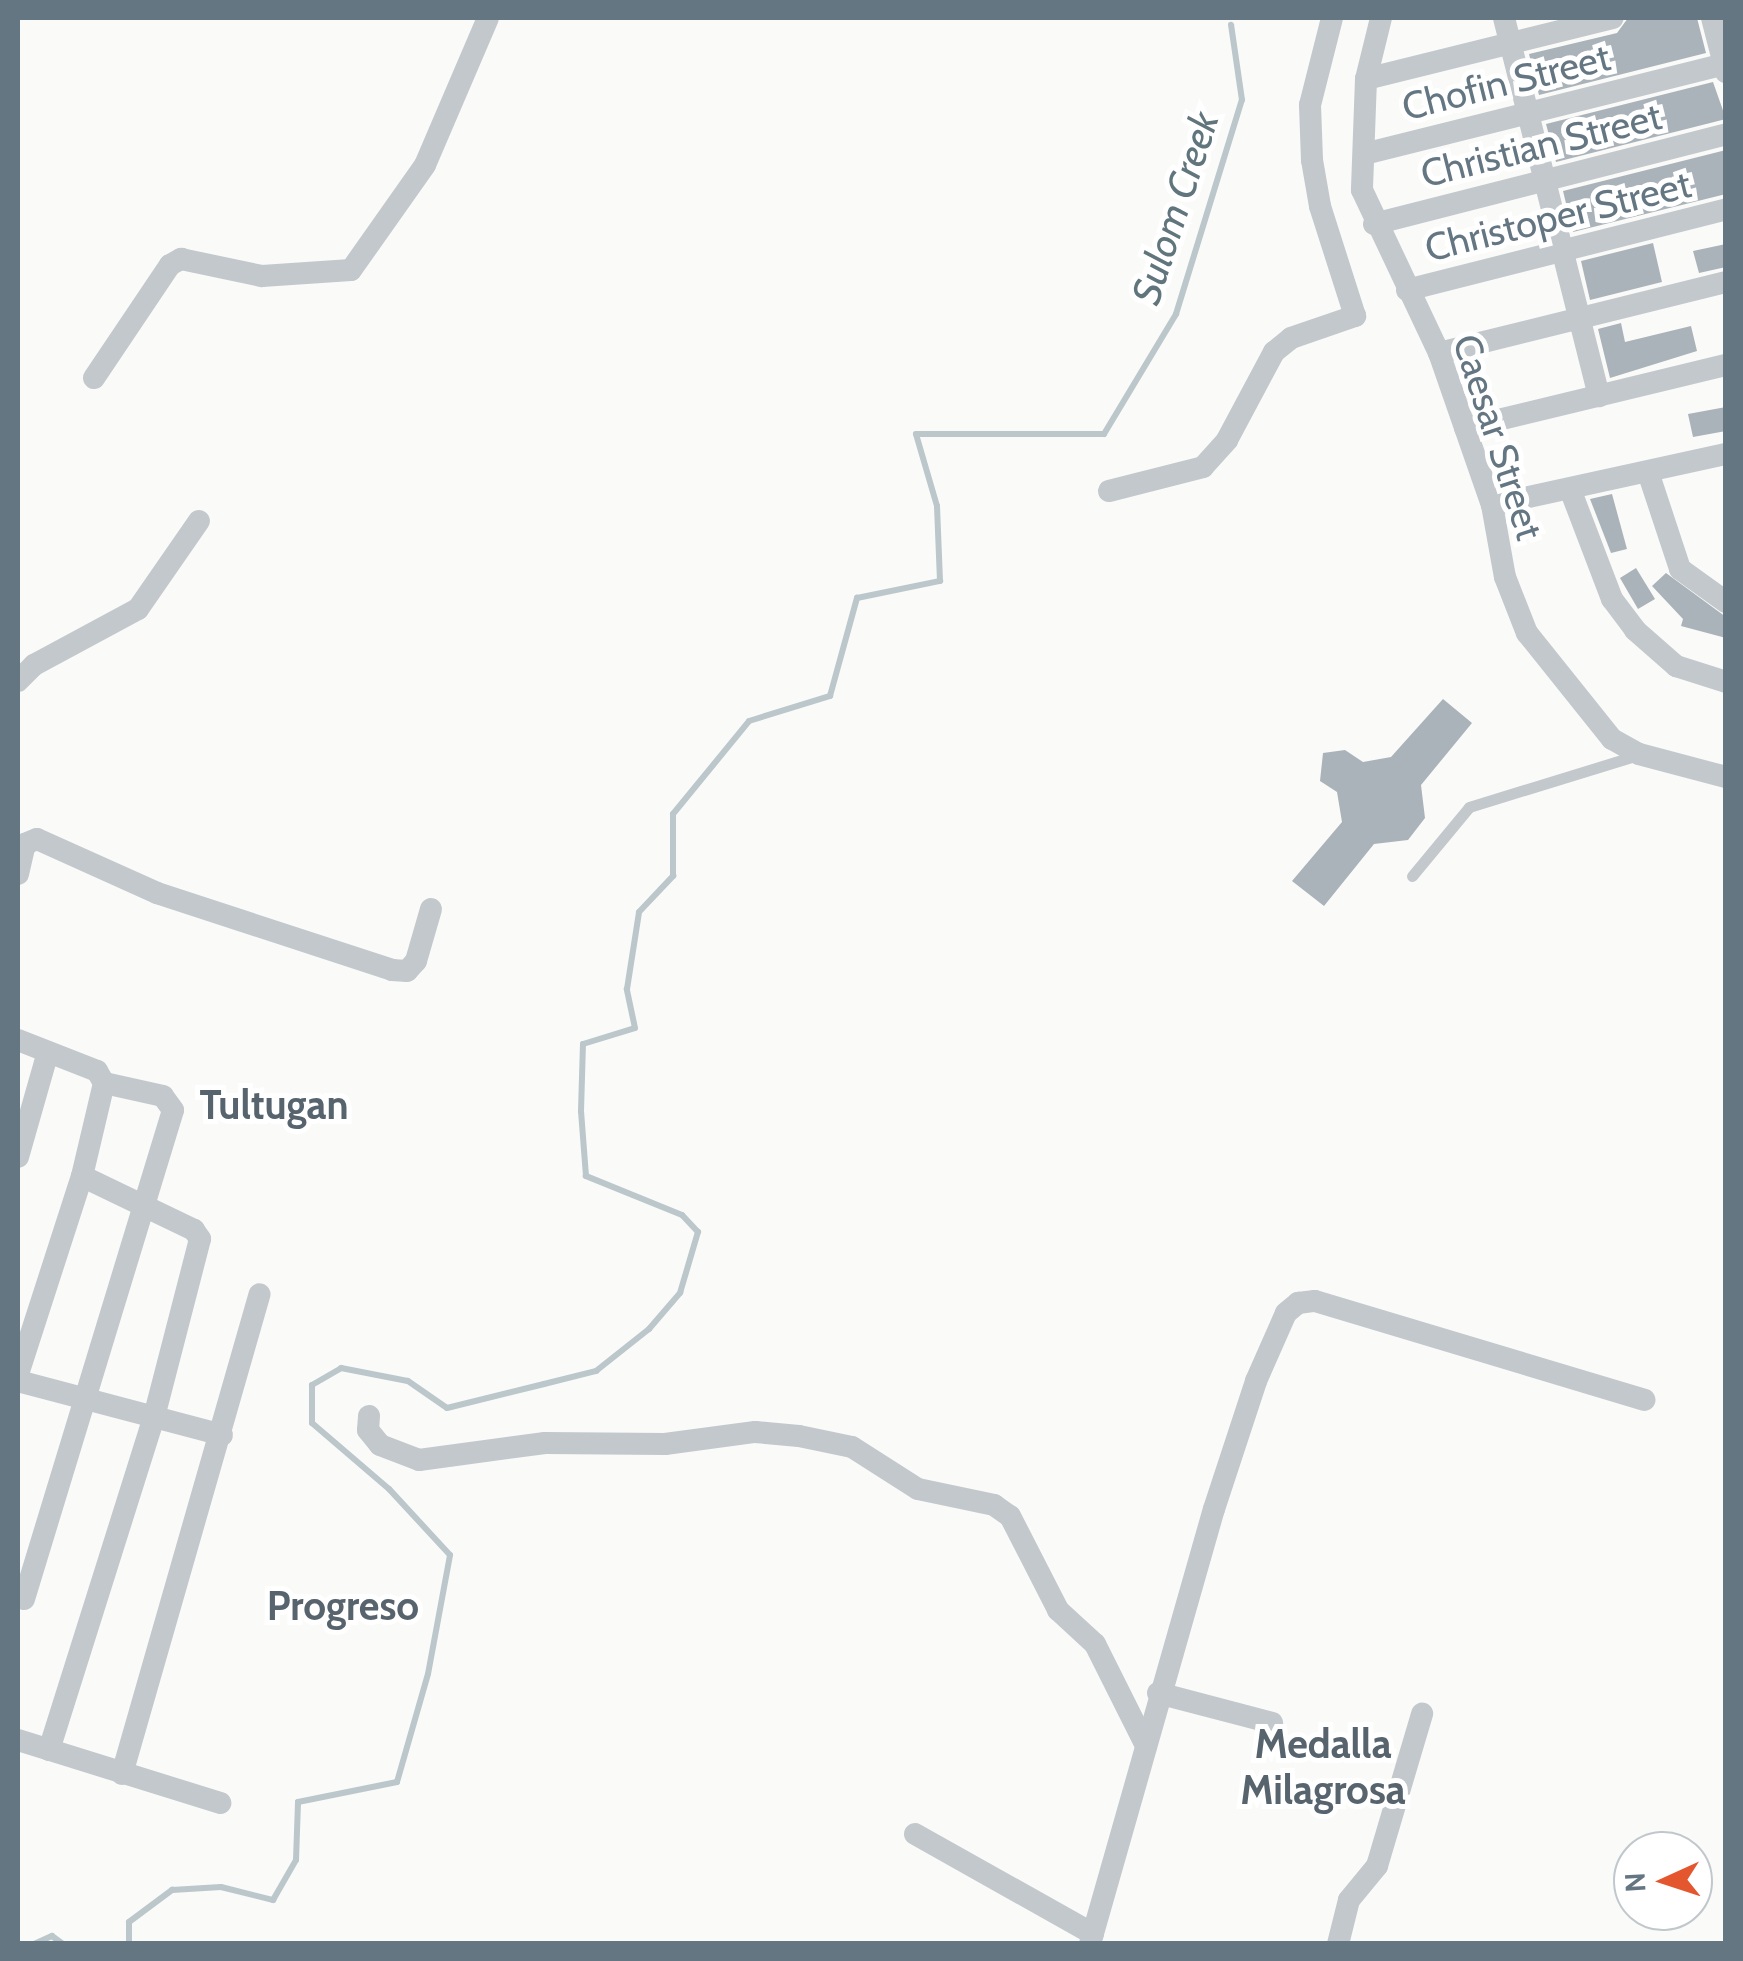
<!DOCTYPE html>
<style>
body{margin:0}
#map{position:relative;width:1743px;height:1961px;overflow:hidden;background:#fafaf8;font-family:Cabin,sans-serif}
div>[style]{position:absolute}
.stream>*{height:6px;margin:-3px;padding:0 3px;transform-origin:3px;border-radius:3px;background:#bbc7cb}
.building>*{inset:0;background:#aab3b9}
.lane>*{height:11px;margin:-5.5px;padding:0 5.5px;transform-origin:5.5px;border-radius:5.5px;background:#c3c8cc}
.street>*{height:22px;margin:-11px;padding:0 11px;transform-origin:11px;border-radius:11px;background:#c3c8cc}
span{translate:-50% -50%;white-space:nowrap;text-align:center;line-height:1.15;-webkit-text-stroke:10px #fff;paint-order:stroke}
.street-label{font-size:38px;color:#657683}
.water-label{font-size:40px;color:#60757c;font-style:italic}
.neighbourhood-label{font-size:40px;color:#57646e;font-weight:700}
.frame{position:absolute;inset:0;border:20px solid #657683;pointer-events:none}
.north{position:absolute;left:1613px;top:1831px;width:100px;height:100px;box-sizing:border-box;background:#fff;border:2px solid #c1c8cd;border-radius:50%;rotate:267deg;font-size:28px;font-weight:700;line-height:40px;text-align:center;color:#657683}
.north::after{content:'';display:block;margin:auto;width:35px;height:45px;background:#e4572e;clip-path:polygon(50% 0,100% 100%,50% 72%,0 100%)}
</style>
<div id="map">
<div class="stream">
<i style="left:34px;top:1944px;width:20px;rotate:-24deg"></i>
<i style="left:52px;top:1936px;width:14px;rotate:36deg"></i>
<i style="left:129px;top:1944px;width:22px;rotate:-90deg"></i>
<i style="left:129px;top:1922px;width:54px;rotate:-36.7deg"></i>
<i style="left:172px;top:1890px;width:49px;rotate:-3.5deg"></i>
<i style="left:221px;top:1887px;width:54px;rotate:14deg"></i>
<i style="left:273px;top:1900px;width:46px;rotate:-60.1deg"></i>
<i style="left:296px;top:1860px;width:58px;rotate:-88deg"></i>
<i style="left:298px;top:1802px;width:101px;rotate:-11.4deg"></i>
<i style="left:397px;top:1782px;width:112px;rotate:-74deg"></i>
<i style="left:428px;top:1674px;width:121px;rotate:-79.5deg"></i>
<i style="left:450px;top:1555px;width:90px;rotate:-132.7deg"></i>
<i style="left:389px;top:1489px;width:101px;rotate:-139.4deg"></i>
<i style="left:312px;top:1423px;width:38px;rotate:-90deg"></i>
<i style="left:312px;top:1385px;width:34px;rotate:-30deg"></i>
<i style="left:341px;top:1368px;width:68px;rotate:11deg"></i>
<i style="left:408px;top:1381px;width:47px;rotate:34.7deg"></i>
<i style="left:447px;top:1408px;width:100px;rotate:-13.9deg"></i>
<i style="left:544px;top:1384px;width:54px;rotate:-14deg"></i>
<i style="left:596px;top:1371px;width:68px;rotate:-38.4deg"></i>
<i style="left:649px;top:1329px;width:48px;rotate:-49.3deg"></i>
<i style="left:680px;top:1293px;width:64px;rotate:-73.6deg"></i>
<i style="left:698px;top:1232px;width:23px;rotate:-133deg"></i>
<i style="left:682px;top:1215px;width:104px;rotate:-157.9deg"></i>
<i style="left:586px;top:1176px;width:65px;rotate:-94.4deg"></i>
<i style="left:581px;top:1111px;width:67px;rotate:-88.3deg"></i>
<i style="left:583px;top:1044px;width:54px;rotate:-17.1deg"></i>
<i style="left:635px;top:1028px;width:40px;rotate:-102deg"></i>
<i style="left:627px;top:989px;width:78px;rotate:-81.1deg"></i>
<i style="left:639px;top:912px;width:50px;rotate:-46.6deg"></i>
<i style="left:673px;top:876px;width:62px;rotate:-90deg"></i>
<i style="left:673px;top:814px;width:120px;rotate:-50.7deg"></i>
<i style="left:749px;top:721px;width:85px;rotate:-17.2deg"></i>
<i style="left:830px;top:696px;width:102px;rotate:-74.6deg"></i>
<i style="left:857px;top:598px;width:85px;rotate:-11.6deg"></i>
<i style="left:940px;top:581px;width:75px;rotate:-92.3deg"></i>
<i style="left:937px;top:506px;width:75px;rotate:-106.3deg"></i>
<i style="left:916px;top:434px;width:188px"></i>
<i style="left:1104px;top:434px;width:140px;rotate:-59deg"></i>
<i style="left:1176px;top:314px;width:224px;rotate:-72.9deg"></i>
<i style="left:1242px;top:100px;width:76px;rotate:-98.3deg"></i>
</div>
<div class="building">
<i style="clip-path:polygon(1628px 18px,1697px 18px,1706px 53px,1539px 95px,1529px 54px,1617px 33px)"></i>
<i style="clip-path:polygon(1713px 82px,1726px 119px,1556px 162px,1546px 124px)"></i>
<i style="clip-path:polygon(1726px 150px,1726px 194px,1573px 232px,1563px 191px)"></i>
<i style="clip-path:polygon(1653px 243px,1662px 282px,1590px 300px,1581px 261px)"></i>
<i style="clip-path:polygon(1726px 244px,1726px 267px,1699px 273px,1693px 251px)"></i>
<i style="clip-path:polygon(1621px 323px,1625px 342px,1691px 326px,1697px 351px,1610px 378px,1598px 329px)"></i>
<i style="clip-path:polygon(1726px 407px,1726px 431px,1693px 437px,1688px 414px)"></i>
<i style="clip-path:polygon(1612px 494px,1627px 549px,1611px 553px,1590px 499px)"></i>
<i style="clip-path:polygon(1636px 568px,1655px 599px,1638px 609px,1620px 578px)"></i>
<i style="clip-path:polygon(1666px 573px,1726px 617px,1726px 638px,1681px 626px,1683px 619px,1652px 586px)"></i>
<i style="clip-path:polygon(1443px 699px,1472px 723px,1421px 785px,1425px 818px,1408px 840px,1374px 844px,1324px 906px,1292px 881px,1342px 822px,1337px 792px,1320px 781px,1323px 753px,1345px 750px,1363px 762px,1391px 757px)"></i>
</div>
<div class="lane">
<i style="left:1412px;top:876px;width:89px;rotate:-50.4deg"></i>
<i style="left:1469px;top:807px;width:174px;rotate:-17.1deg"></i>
</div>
<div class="street">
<i style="left:1381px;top:18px;width:63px;rotate:103.8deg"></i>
<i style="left:1366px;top:79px;width:111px;rotate:92.1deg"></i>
<i style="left:1362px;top:190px;width:180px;rotate:64.7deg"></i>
<i style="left:1439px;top:353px;width:161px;rotate:70.8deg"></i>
<i style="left:1492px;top:505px;width:73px;rotate:79.8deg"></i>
<i style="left:1505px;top:577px;width:60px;rotate:68.6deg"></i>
<i style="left:1527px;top:633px;width:136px;rotate:51.3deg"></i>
<i style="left:1612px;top:739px;width:31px;rotate:29deg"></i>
<i style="left:1639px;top:754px;width:90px;rotate:14.8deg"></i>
<i style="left:1504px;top:18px;width:390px;rotate:75.9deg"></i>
<i style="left:1712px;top:18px;width:56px;rotate:75.5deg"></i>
<i style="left:1366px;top:79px;width:254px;rotate:-13.9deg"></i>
<i style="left:1364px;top:154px;width:371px;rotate:-14deg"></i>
<i style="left:1374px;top:224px;width:363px;rotate:-14.3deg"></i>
<i style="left:1407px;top:290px;width:329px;rotate:-14.2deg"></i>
<i style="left:1439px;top:353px;width:296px;rotate:-13.9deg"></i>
<i style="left:94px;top:378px;width:136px;rotate:-56.1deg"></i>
<i style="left:170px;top:265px;width:13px;rotate:-29deg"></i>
<i style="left:181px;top:259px;width:83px;rotate:11.9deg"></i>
<i style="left:262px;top:276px;width:89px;rotate:-3.9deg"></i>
<i style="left:351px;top:270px;width:128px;rotate:-54.8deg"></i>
<i style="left:425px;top:165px;width:160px;rotate:-66.8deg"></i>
<i style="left:1465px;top:428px;width:268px;rotate:-13.6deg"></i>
<i style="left:1648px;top:472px;width:102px;rotate:71.7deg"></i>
<i style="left:1680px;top:569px;width:57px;rotate:35.7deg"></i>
<i style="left:1570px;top:489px;width:118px;rotate:69.1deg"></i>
<i style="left:1612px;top:599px;width:39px;rotate:53deg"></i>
<i style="left:1635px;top:630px;width:55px;rotate:41.3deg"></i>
<i style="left:1676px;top:666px;width:52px;rotate:17.7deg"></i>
<i style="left:1109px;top:491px;width:97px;rotate:-14.3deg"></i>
<i style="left:1203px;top:467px;width:36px;rotate:-48deg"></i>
<i style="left:1227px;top:440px;width:100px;rotate:-61.9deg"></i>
<i style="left:1274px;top:352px;width:22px;rotate:-39deg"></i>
<i style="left:1291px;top:338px;width:68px;rotate:-19deg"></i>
<i style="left:1355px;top:316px;width:115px;rotate:-107.7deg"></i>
<i style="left:1320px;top:206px;width:47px;rotate:-99.9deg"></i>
<i style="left:1312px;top:160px;width:55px;rotate:-92.1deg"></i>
<i style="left:1310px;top:105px;width:90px;rotate:-75.8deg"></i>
<i style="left:1492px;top:505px;width:239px;rotate:-12.3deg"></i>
<i style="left:18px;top:681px;width:23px;rotate:-45deg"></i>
<i style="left:34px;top:665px;width:118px;rotate:-28.3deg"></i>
<i style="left:138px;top:609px;width:107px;rotate:-55.3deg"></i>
<i style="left:18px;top:874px;width:31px;rotate:-77deg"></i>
<i style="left:25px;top:844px;width:13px;rotate:-23deg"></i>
<i style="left:37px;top:839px;width:132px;rotate:24.2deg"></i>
<i style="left:157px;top:893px;width:247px;rotate:18.1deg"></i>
<i style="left:392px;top:970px;width:15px;rotate:4deg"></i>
<i style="left:407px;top:971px;width:13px;rotate:-48deg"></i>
<i style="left:416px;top:961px;width:54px;rotate:-73.9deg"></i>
<i style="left:18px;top:1040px;width:85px;rotate:21.4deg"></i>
<i style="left:97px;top:1071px;width:14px;rotate:60deg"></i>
<i style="left:104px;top:1083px;width:96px;rotate:103.3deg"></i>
<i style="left:82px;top:1176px;width:208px;rotate:107.9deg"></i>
<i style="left:18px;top:1157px;width:109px;rotate:-74.1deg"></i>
<i style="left:18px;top:1381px;width:211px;rotate:14.8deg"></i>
<i style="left:369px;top:1416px;width:14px;rotate:94deg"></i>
<i style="left:368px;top:1430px;width:19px;rotate:51deg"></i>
<i style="left:380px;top:1445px;width:42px;rotate:21deg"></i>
<i style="left:419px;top:1460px;width:127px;rotate:-7.7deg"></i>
<i style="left:545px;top:1443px;width:120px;rotate:0.5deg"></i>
<i style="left:665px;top:1444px;width:91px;rotate:-7.6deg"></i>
<i style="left:755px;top:1432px;width:44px;rotate:5.2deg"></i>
<i style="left:799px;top:1436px;width:54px;rotate:11.7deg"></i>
<i style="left:852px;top:1447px;width:78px;rotate:32.5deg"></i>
<i style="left:918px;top:1489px;width:78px;rotate:11.9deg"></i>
<i style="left:994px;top:1505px;width:19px;rotate:35deg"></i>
<i style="left:1010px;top:1516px;width:106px;rotate:62.9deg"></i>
<i style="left:1058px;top:1610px;width:50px;rotate:42.6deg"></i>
<i style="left:1095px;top:1644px;width:114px;rotate:63.4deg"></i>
<i style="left:24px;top:1599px;width:511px;rotate:-73.05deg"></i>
<i style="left:173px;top:1110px;width:17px;rotate:-126deg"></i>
<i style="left:163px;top:1096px;width:60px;rotate:-167.6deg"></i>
<i style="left:1158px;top:1693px;width:118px;rotate:14.7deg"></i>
<i style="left:18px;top:1740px;width:212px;rotate:17.3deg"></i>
<i style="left:49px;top:1750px;width:349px;rotate:-72.5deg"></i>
<i style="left:154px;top:1417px;width:184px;rotate:-75.5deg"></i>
<i style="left:200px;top:1239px;width:11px;rotate:-124deg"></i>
<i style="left:194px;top:1230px;width:124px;rotate:-154.3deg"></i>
<i style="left:122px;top:1774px;width:499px;rotate:-74deg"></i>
<i style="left:915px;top:1834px;width:204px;rotate:29.3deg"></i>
<i style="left:1090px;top:1944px;width:452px;rotate:-74.1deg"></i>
<i style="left:1214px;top:1509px;width:135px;rotate:-71.8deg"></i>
<i style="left:1256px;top:1381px;width:74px;rotate:-66.2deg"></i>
<i style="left:1286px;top:1313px;width:16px;rotate:-40deg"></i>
<i style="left:1298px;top:1303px;width:17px;rotate:-7deg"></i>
<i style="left:1315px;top:1301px;width:344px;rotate:16.7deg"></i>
<i style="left:1338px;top:1944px;width:45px;rotate:-76deg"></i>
<i style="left:1349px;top:1900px;width:44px;rotate:-50.5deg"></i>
<i style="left:1377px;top:1866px;width:159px;rotate:-73.5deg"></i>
</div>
<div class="street-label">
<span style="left:1506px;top:82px;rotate:-14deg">Chofin Street</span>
<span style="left:1541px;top:145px;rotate:-14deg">Christian Street</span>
<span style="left:1558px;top:216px;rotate:-14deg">Christoper Street</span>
<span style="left:1498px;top:437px;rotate:72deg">Caesar Street</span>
</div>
<div class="water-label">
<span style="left:1175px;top:208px;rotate:-72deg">Sulom Creek</span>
</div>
<div class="neighbourhood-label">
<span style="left:274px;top:1105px">Tultugan</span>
<span style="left:343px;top:1606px">Progreso</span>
<span style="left:1323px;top:1767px">Medalla<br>Milagrosa</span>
</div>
<div class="frame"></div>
<div class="north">N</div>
</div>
